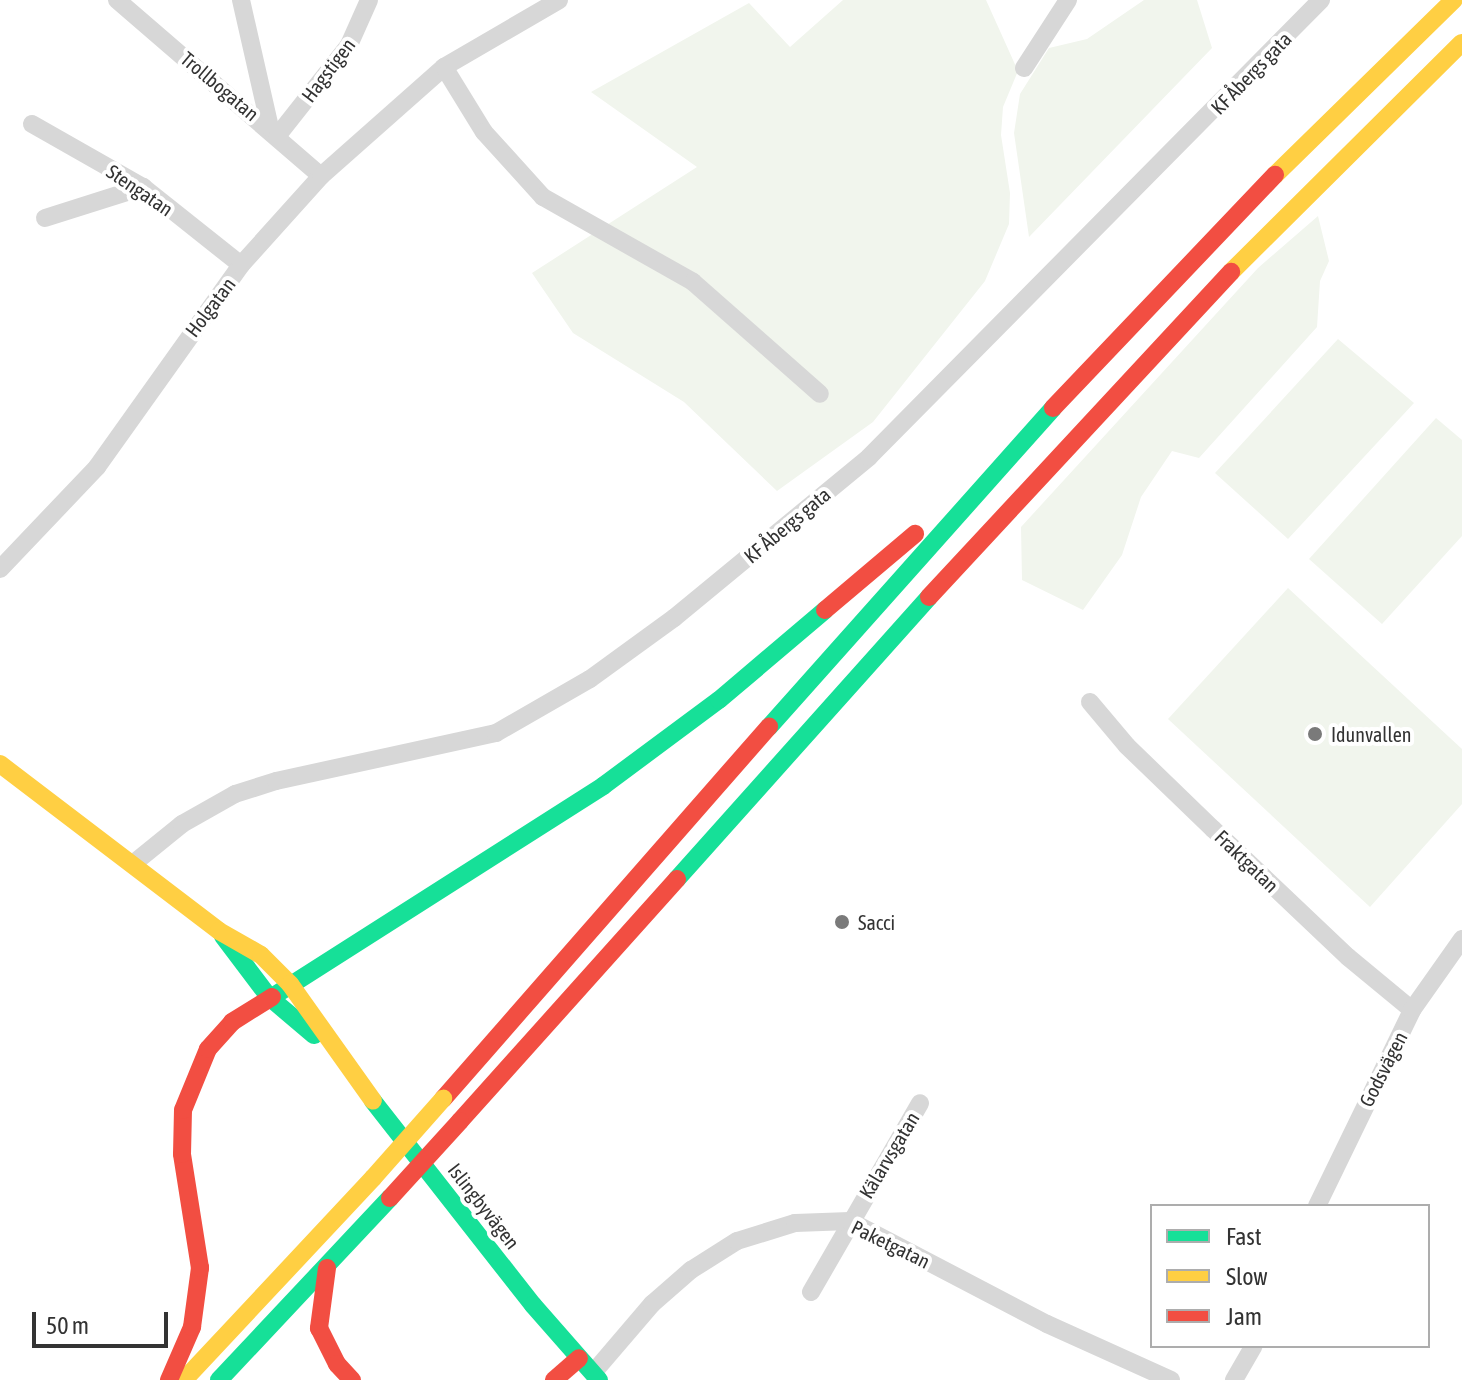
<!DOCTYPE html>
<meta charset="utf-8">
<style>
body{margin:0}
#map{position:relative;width:1462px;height:1380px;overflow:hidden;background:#fff;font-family:"Asap Condensed",sans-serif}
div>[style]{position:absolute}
.green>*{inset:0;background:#f1f5ed}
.street>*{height:18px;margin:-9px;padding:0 9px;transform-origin:9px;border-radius:9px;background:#d7d7d7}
.fast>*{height:18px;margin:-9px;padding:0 9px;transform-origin:9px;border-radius:9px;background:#16e098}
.slow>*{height:18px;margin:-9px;padding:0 9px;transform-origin:9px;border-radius:9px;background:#ffcf43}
.jam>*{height:18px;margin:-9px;padding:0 9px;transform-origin:9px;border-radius:9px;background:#f24e42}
.slow-bridge>*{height:18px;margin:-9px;padding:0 9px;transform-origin:9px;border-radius:9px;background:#ffcf43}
.jam-bridge>*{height:18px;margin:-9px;padding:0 9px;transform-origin:9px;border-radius:9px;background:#f24e42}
.dots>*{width:22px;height:22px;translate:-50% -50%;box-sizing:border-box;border:4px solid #fff;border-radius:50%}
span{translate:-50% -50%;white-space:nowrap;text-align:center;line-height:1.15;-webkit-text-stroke:8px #fff;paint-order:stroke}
.street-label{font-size:20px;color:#333}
.poi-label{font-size:20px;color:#333}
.left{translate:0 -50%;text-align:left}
.legend{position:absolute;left:1150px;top:1204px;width:280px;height:144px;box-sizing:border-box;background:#fff;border:2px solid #adadad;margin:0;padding:10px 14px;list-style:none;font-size:24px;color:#333}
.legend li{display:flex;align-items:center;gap:16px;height:40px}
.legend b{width:40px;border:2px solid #adadad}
.scale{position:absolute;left:32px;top:1312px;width:136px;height:36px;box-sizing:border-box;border:4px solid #333;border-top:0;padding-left:10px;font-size:24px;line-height:28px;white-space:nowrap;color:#333;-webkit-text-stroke:6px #fff;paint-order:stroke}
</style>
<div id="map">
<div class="green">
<i style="clip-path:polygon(843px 0,986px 0,1018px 71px,1003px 107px,1001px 135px,1010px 193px,1009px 224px,985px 281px,873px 422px,777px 491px,684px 402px,573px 333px,532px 273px,697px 167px,591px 92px,749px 3px,790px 47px)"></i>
<i style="clip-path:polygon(1144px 0,1197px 0,1212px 48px,1029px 237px,1014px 133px,1020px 94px,1049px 48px,1087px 39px)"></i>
<i style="clip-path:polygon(1318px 216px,1329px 261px,1320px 281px,1317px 327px,1199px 458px,1172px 451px,1141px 497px,1122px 555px,1083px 610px,1022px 580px,1021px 527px,1258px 268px)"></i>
<i style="clip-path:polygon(1338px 339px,1414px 403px,1288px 539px,1215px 473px)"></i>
<i style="clip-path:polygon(1436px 418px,1462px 440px,1462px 536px,1382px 624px,1309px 559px)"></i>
<i style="clip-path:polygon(1288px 588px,1462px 749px,1462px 804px,1370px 907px,1168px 719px)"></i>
</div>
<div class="street">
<i style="left:117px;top:0;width:269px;rotate:40.8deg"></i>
<i style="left:241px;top:0;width:131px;rotate:77.2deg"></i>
<i style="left:444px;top:67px;width:76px;rotate:58.4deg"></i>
<i style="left:484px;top:132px;width:88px;rotate:47.8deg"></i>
<i style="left:543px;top:197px;width:172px;rotate:29.5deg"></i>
<i style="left:693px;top:282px;width:169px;rotate:41.4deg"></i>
<i style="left:1024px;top:68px;width:81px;rotate:-57.1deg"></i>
<i style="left:32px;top:124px;width:128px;rotate:29.6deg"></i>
<i style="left:143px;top:187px;width:125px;rotate:38.5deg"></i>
<i style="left:278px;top:135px;width:115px;rotate:-51.7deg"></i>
<i style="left:349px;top:45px;width:49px;rotate:-66deg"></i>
<i style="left:45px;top:218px;width:103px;rotate:-17.6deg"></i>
<i style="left:0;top:569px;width:141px;rotate:-46.4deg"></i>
<i style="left:97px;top:467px;width:248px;rotate:-54.5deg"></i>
<i style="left:241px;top:265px;width:120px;rotate:-48deg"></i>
<i style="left:321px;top:176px;width:164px;rotate:-41.5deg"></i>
<i style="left:444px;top:67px;width:133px;rotate:-30.2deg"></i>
<i style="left:1090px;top:702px;width:57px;rotate:49.9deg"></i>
<i style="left:1127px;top:746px;width:120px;rotate:44deg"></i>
<i style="left:1213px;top:829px;width:186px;rotate:43.5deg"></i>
<i style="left:1348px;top:957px;width:83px;rotate:39.6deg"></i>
<i style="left:134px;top:863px;width:62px;rotate:-39.1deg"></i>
<i style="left:182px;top:824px;width:61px;rotate:-29.5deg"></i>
<i style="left:235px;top:794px;width:43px;rotate:-17.6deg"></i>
<i style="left:276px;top:781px;width:225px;rotate:-12.3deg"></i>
<i style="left:496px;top:733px;width:108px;rotate:-29.9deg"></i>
<i style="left:590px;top:679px;width:104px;rotate:-36deg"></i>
<i style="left:674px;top:618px;width:253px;rotate:-39.5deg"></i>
<i style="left:869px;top:457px;width:643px;rotate:-45.32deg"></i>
<i style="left:1317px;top:1206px;width:218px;rotate:-64.1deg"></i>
<i style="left:1412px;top:1010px;width:87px;rotate:-54.8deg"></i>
<i style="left:811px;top:1292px;width:218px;rotate:-60deg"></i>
<i style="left:593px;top:1373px;width:91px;rotate:-49.5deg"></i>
<i style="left:652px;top:1304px;width:52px;rotate:-41.1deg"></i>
<i style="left:691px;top:1270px;width:54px;rotate:-32.2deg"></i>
<i style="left:737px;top:1241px;width:61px;rotate:-17.2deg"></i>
<i style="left:795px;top:1223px;width:55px;rotate:-2.1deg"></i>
<i style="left:850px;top:1221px;width:222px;rotate:27.6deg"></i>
<i style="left:1047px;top:1324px;width:136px;rotate:24.3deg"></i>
<i style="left:1234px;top:1380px;width:39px;rotate:-60deg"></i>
</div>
<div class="fast">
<i style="left:769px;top:727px;width:427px;rotate:-48.3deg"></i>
<i style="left:677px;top:879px;width:378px;rotate:-48.2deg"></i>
<i style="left:223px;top:936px;width:76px;rotate:53deg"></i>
<i style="left:269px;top:997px;width:59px;rotate:40.2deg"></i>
<i style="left:272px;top:997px;width:393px;rotate:-32.5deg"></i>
<i style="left:603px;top:786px;width:144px;rotate:-36.6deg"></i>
<i style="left:719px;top:700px;width:139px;rotate:-40.3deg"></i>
<i style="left:373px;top:1101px;width:259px;rotate:51.9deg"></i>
<i style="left:533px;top:1305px;width:100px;rotate:48.7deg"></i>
<i style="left:219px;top:1380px;width:250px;rotate:-46.8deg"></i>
</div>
<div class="slow">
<i style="left:1275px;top:175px;width:250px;rotate:-44.4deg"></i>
<i style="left:1231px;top:272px;width:325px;rotate:-44.8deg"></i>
<i style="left:0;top:764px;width:275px;rotate:37.3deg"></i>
<i style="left:219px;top:931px;width:48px;rotate:29.7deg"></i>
<i style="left:261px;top:955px;width:41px;rotate:45deg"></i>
<i style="left:290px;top:984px;width:143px;rotate:54.6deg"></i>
<i style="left:184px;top:1380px;width:277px;rotate:-46.9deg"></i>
</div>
<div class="jam">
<i style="left:1053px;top:408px;width:322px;rotate:-46.4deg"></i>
<i style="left:929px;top:597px;width:444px;rotate:-47.1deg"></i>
<i style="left:825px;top:610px;width:118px;rotate:-40.2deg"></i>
<i style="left:443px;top:1099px;width:495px;rotate:-48.8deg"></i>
<i style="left:460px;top:1121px;width:325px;rotate:-48.1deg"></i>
<i style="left:327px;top:1268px;width:61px;rotate:97.6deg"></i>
<i style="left:319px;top:1328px;width:40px;rotate:63.4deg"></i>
<i style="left:337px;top:1364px;width:22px;rotate:47deg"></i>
<i style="left:169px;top:1380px;width:58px;rotate:-66.5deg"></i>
<i style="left:192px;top:1327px;width:60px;rotate:-82.3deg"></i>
<i style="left:200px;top:1268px;width:115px;rotate:-99deg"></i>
<i style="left:182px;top:1154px;width:44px;rotate:-88.7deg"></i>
<i style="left:183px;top:1110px;width:66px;rotate:-67.7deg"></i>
<i style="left:208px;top:1049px;width:36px;rotate:-48deg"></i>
<i style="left:232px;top:1022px;width:47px;rotate:-32deg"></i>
<i style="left:554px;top:1380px;width:33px;rotate:-41deg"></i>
</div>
<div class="slow-bridge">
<i style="left:373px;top:1178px;width:106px;rotate:-48.5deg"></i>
</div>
<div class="jam-bridge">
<i style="left:390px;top:1198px;width:104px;rotate:-47.7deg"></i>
</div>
<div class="dots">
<i style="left:1315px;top:734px;background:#7a7a7a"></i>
<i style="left:842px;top:922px;background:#7a7a7a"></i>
</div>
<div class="street-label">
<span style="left:328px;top:70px;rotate:-53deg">Hagstigen</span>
<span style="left:1251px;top:73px;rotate:-46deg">KF Åbergs gata</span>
<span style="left:220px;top:86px;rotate:40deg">Trollbogatan</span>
<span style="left:140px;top:190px;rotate:34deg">Stengatan</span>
<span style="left:210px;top:307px;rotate:-53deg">Holgatan</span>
<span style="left:787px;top:525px;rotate:-40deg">KF Åbergs gata</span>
<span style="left:1247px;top:861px;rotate:44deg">Fraktgatan</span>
<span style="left:1383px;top:1069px;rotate:-63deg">Godsvägen</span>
<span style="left:889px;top:1155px;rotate:-59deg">Kälarvsgatan</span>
<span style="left:484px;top:1206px;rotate:52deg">Islingbyvägen</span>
<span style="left:891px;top:1244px;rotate:26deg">Paketgatan</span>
</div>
<div class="poi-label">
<span class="left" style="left:1331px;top:734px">Idunvallen</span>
<span class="left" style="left:858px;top:922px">Sacci</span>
</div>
<ul class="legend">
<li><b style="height:10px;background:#16e098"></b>Fast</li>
<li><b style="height:10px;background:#ffcf43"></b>Slow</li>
<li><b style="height:10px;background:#f24e42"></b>Jam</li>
</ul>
<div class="scale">50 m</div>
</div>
